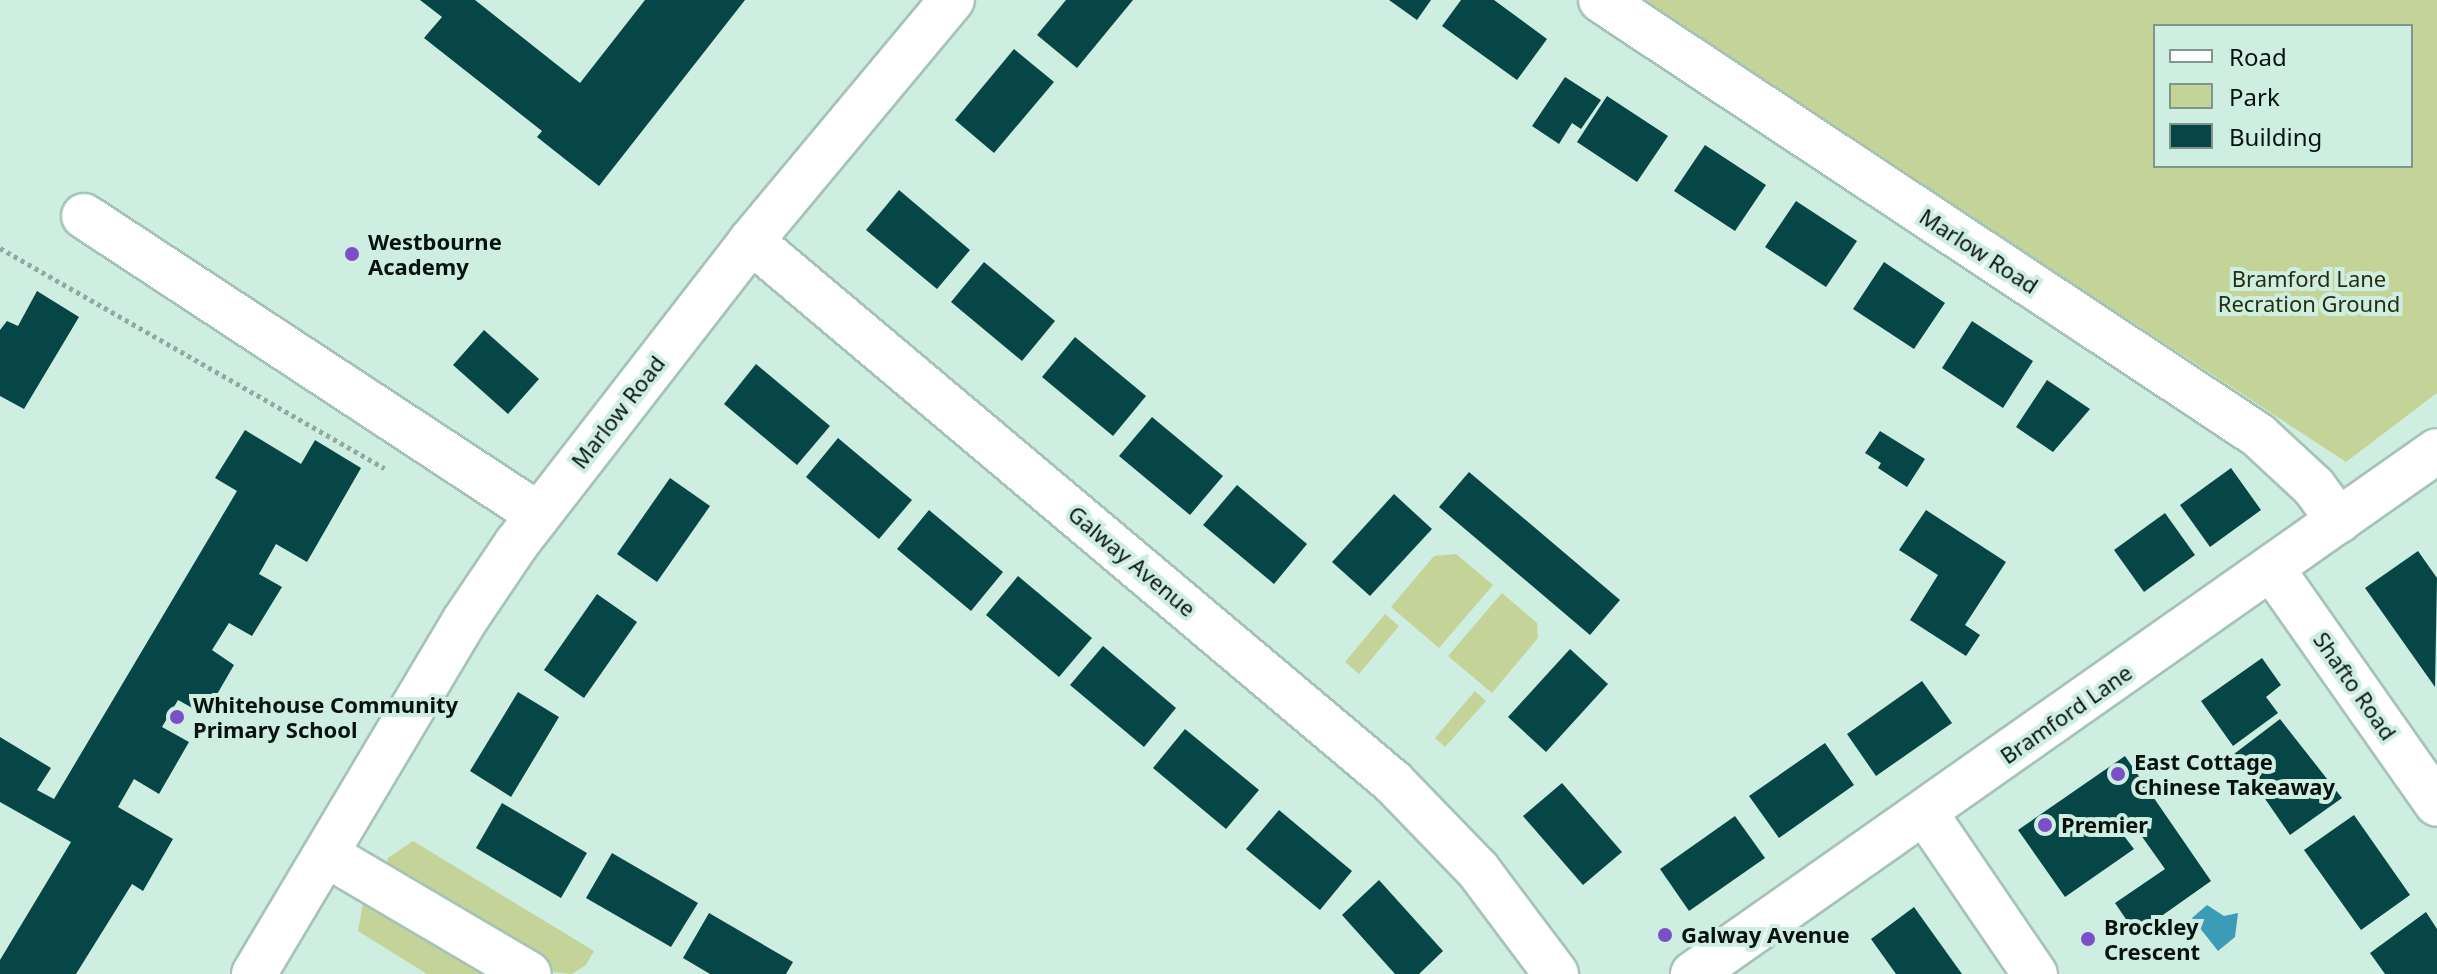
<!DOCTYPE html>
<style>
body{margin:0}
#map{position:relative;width:2437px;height:974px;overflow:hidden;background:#cfeee2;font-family:"Noto Sans",sans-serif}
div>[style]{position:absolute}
.green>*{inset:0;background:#c4d498}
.water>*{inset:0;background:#3c9cb8}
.building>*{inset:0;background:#074647}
.path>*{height:5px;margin-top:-2.5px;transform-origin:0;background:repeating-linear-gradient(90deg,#91a9a0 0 4px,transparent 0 8px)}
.roads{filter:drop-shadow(2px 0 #a5c3b7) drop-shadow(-2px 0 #a5c3b7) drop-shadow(0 2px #a5c3b7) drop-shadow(0 -2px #a5c3b7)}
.minor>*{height:44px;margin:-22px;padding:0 22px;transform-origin:22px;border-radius:22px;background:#fff}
.dots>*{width:22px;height:22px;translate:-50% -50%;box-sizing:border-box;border:4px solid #cfeee2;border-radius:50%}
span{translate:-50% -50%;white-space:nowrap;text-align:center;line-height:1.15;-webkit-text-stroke:8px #cfeee2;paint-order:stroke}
.poi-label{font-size:22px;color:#07120e;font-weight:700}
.left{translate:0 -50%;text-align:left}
.street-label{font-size:22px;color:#07120e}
.park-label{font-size:22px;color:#272e0f}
.legend{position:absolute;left:2153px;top:24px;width:260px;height:144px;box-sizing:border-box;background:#cfeee2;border:2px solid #7f968d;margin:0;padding:10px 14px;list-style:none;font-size:24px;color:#07120e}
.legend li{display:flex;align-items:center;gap:16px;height:40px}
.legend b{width:40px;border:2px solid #7f968d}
</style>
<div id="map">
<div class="green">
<i style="clip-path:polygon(evenodd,1641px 0,2437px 0,2437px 393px,2346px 462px,1641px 0,2155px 26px,2411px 26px,2411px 166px,2155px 166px,2155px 26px)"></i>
<i style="clip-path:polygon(1456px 554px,1493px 585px,1439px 648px,1391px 607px,1434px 556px)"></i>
<i style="clip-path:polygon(1502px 593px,1537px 623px,1538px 638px,1492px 693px,1448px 656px)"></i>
<i style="clip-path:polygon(1385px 614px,1399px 626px,1359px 674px,1345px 662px)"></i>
<i style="clip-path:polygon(1475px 691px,1486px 701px,1445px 747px,1435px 738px)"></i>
<i style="clip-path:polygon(413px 841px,594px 951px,586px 965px,572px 974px,552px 972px,385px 876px,388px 858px)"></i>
<i style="clip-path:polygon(375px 895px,505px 974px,427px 974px,358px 931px,363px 904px)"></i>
</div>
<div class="water">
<i style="clip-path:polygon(2207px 905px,2224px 916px,2238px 913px,2235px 937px,2218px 951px,2192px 918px)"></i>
</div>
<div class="building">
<i style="clip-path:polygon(420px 0,475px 0,580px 83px,645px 0,745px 0,599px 186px,537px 137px,542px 131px,424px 38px,442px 17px)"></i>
<i style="clip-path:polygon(1066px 0,1133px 0,1077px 68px,1037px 35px)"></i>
<i style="clip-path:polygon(1389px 0,1431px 0,1417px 20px)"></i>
<i style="clip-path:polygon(1461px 0,1494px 0,1547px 39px,1517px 80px,1442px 26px)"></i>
<i style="clip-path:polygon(1014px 49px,1054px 82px,994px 153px,955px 120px)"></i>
<i style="clip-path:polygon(1565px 77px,1601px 100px,1581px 129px,1572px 123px,1559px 144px,1532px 126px)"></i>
<i style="clip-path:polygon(1607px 96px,1668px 136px,1637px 182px,1577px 142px)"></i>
<i style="clip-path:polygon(1705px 145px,1766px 185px,1735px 231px,1674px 191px)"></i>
<i style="clip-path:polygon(899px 190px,970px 250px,937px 289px,866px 230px)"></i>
<i style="clip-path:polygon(1796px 201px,1857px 241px,1826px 287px,1765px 247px)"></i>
<i style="clip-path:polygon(984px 262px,1055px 321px,1022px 361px,951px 302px)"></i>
<i style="clip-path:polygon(1884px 262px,1945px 303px,1914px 349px,1853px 309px)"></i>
<i style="clip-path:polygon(37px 291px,79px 317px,24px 409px,0 396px,0 330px,7px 321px,18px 326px)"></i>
<i style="clip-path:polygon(1972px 321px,2033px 361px,2003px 408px,1942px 368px)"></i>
<i style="clip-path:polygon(484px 330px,539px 379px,508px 414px,453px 365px)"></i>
<i style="clip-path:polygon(1075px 337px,1146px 396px,1113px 436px,1042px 377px)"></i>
<i style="clip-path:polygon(756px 364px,830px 426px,797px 465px,724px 404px)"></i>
<i style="clip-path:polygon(2047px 380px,2090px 409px,2053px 452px,2016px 427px)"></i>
<i style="clip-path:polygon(1152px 417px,1223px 476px,1190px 515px,1119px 456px)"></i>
<i style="clip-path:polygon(245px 430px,301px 464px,315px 440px,361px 468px,307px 562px,276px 544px,259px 574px,282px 587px,252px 636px,229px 623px,212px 650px,234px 665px,205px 715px,178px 700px,162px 727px,189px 742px,159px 794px,134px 779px,118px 807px,173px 839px,143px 891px,132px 884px,76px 974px,0 974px,0 960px,71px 842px,0 802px,0 737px,51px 768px,37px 790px,54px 799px,237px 491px,215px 478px)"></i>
<i style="clip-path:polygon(1880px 431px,1925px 459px,1907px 487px,1878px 468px,1881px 463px,1865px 453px)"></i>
<i style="clip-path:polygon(838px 438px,912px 500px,879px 539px,806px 477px)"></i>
<i style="clip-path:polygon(2231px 468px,2261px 510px,2210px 547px,2180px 505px)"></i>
<i style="clip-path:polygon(1469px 472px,1620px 600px,1590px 635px,1439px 507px)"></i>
<i style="clip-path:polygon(670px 478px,710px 506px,657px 582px,617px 554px)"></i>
<i style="clip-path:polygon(1237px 485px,1307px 544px,1274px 584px,1203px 525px)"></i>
<i style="clip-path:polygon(1394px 494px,1432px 529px,1370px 596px,1332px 562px)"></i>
<i style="clip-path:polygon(929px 510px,1003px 572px,971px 611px,897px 549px)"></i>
<i style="clip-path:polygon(1926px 510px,2006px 562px,1965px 625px,1980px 635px,1966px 656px,1910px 620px,1938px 575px,1899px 550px)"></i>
<i style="clip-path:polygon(2165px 513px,2195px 555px,2144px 592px,2114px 550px)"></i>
<i style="clip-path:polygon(2418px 551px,2437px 578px,2435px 687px,2365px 588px)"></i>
<i style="clip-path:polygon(1018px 576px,1092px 638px,1059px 677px,986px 615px)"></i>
<i style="clip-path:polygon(597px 594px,637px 622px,584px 698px,544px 670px)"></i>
<i style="clip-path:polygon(1103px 646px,1176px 708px,1144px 747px,1070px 685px)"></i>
<i style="clip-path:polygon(1570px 649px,1608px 684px,1546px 752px,1508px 717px)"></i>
<i style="clip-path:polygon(2262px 658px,2281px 685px,2266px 697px,2278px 713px,2233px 746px,2201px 701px)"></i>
<i style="clip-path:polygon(1922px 681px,1952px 723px,1876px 776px,1847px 734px)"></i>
<i style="clip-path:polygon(518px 692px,559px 717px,511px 797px,470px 771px)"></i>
<i style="clip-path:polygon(2280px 719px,2342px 798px,2290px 835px,2234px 754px)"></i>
<i style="clip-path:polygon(1185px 729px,1259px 790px,1226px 829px,1153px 768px)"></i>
<i style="clip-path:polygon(1825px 743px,1854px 785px,1779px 838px,1749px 796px)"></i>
<i style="clip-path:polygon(2125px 756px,2211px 881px,2136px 934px,2115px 903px,2165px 869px,2133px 824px,2121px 832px,2134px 849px,2065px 897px,2018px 830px)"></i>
<i style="clip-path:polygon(1562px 783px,1622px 852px,1583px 885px,1523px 816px)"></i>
<i style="clip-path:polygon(502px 803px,587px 853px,561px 898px,476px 848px)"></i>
<i style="clip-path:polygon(1279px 810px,1352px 871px,1320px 910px,1246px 849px)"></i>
<i style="clip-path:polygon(2354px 815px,2410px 895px,2361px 930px,2304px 850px)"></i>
<i style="clip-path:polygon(1735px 816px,1765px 858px,1689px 911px,1660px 869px)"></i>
<i style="clip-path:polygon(612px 853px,698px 903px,671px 947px,586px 898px)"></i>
<i style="clip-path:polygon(1379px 880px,1443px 951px,1419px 974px,1395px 974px,1342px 915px)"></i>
<i style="clip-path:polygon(1914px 907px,1924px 921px,1962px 974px,1896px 974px,1871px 939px)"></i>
<i style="clip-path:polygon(2426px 912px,2437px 929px,2437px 974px,2385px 974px,2370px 953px)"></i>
<i style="clip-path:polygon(709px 913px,793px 962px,786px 974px,710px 974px,683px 958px)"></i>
</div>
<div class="path">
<i style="left:0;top:248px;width:443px;rotate:29.8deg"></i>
</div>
<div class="roads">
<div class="minor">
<i style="left:1601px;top:0;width:788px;rotate:33.51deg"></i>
<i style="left:2258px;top:435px;width:76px;rotate:42.9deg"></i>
<i style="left:2314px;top:487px;width:42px;rotate:53.7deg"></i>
<i style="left:84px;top:216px;width:544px;rotate:33.31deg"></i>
<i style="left:751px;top:241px;width:840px;rotate:40.12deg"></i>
<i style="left:1393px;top:782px;width:122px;rotate:46deg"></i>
<i style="left:1478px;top:870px;width:130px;rotate:53.1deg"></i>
<i style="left:2272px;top:569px;width:287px;rotate:54.9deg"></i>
<i style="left:1925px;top:813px;width:195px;rotate:55.7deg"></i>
<i style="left:327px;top:855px;width:234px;rotate:30.5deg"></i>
<i style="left:254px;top:974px;width:412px;rotate:-59.2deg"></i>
<i style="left:465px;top:620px;width:93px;rotate:-56deg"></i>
<i style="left:517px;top:543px;width:382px;rotate:-52.2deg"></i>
<i style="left:751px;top:241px;width:314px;rotate:-50.2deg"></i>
<i style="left:1693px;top:974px;width:909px;rotate:-35.11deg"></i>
</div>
</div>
<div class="dots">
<i style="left:352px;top:254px;background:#7a4fc8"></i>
<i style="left:177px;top:717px;background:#7a4fc8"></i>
<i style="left:2118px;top:774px;background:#7a4fc8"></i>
<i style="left:2045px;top:825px;background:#7a4fc8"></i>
<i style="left:1665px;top:935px;background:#7a4fc8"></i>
<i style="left:2088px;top:939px;background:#7a4fc8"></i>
</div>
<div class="poi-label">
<span class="left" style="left:368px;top:254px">Westbourne<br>Academy</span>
<span class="left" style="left:193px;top:717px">Whitehouse Community<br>Primary School</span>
<span class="left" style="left:2134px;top:774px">East Cottage<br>Chinese Takeaway</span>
<span class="left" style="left:2061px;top:825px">Premier</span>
<span class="left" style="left:2104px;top:939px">Brockley<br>Crescent</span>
<span class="left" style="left:1681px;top:935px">Galway Avenue</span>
</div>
<div class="street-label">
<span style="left:1979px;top:251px;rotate:33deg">Marlow Road</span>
<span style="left:618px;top:412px;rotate:-52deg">Marlow Road</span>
<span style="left:1132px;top:561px;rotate:40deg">Galway Avenue</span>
<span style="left:2355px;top:686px;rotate:55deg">Shafto Road</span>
<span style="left:2066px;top:714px;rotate:-35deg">Bramford Lane</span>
</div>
<div class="park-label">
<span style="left:2309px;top:291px">Bramford Lane<br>Recration Ground</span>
</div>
<ul class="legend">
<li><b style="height:10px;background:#fff"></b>Road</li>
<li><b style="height:22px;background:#c4d498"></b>Park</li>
<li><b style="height:22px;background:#074647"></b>Building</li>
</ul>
</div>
